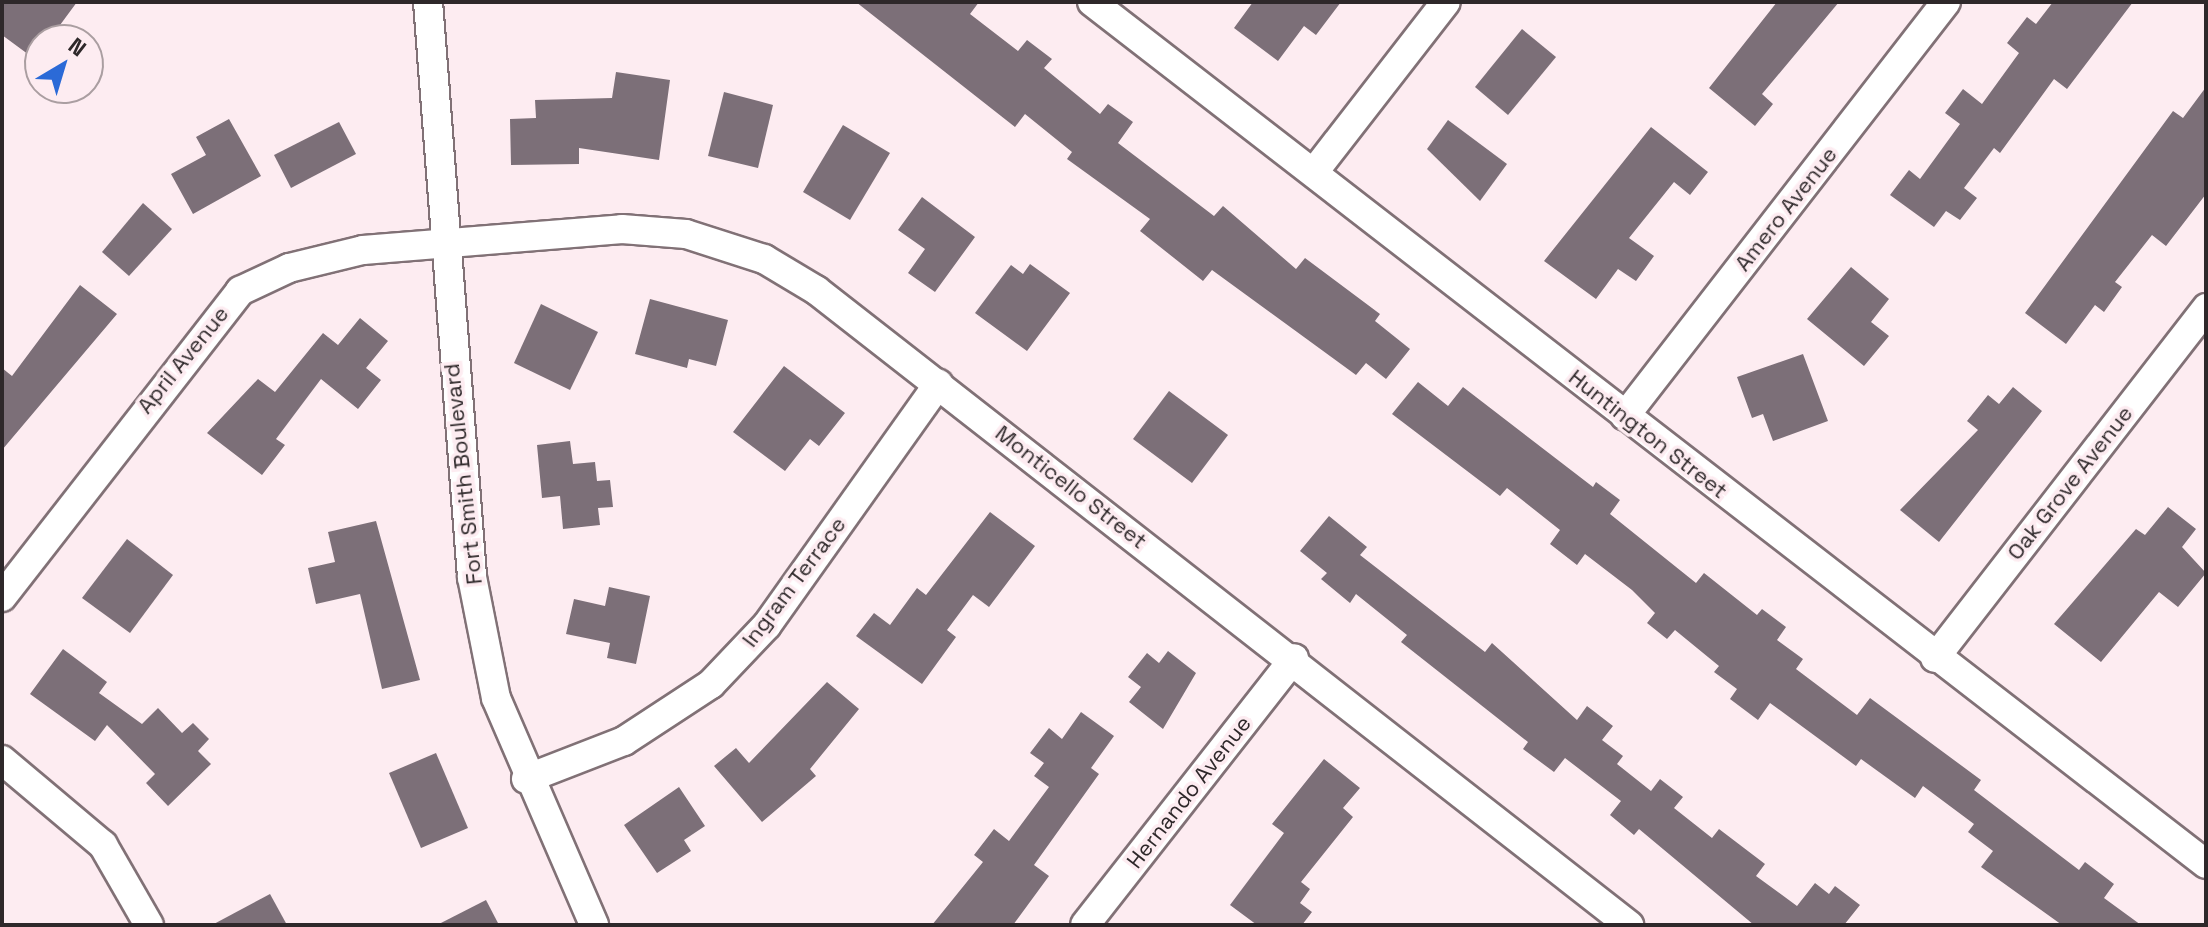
<!DOCTYPE html>
<style>
body{margin:0}
#map{position:relative;width:2208px;height:927px;overflow:hidden;background:#fdecf1;font-family:"Space Grotesk",sans-serif}
div>[style]{position:absolute}
.building>*{inset:0;background:#7c6f78}
.roads{filter:drop-shadow(2px 0 #817176) drop-shadow(-2px 0 #817176) drop-shadow(0 2px #817176) drop-shadow(0 -2px #817176)}
.minor>*{height:28px;margin:-14px;padding:0 14px;transform-origin:14px;border-radius:14px;background:#fff}
span{translate:-50% -50%;white-space:nowrap;text-align:center;line-height:1.15;-webkit-text-stroke:7px #fdecf1;paint-order:stroke}
.street-label{font-size:22px;color:#2e282a}
.frame{position:absolute;inset:0;border:4px solid #2e282a;pointer-events:none}
.north{position:absolute;left:24px;top:24px;width:80px;height:80px;box-sizing:border-box;background:#fdecf1;border:2px solid #aa9ea1;border-radius:50%;rotate:38deg;font-size:22px;font-weight:700;line-height:32px;text-align:center;color:#2e282a}
.north::after{content:'';display:block;margin:auto;width:28px;height:36px;background:#2b6ad7;clip-path:polygon(50% 0,100% 100%,50% 72%,0 100%)}
</style>
<div id="map">
<div class="building">
<i style="clip-path:polygon(2px 2px,77px 2px,49px 40px,40px 40px,40px 63px,2px 35px)"></i>
<i style="clip-path:polygon(856px 2px,979px 2px,970px 14px,1018px 51px,1027px 40px,1052px 59px,1044px 68px,1100px 114px,1108px 104px,1133px 122px,1118px 143px,1214px 216px,1223px 206px,1296px 269px,1305px 258px,1380px 314px,1375px 321px,1410px 349px,1386px 379px,1366px 363px,1356px 375px,1212px 270px,1203px 281px,1140px 231px,1150px 219px,1067px 159px,1072px 152px,1025px 114px,1015px 127px)"></i>
<i style="clip-path:polygon(1253px 2px,1341px 2px,1316px 35px,1304px 26px,1278px 61px,1234px 28px)"></i>
<i style="clip-path:polygon(1777px 2px,1839px 2px,1762px 94px,1773px 104px,1755px 126px,1709px 88px)"></i>
<i style="clip-path:polygon(2053px 2px,2133px 2px,2067px 89px,2054px 79px,2000px 153px,1994px 148px,1964px 188px,1977px 198px,1960px 220px,1946px 211px,1934px 227px,1890px 195px,1909px 170px,1920px 179px,1960px 124px,1945px 113px,1963px 89px,1982px 104px,2019px 53px,2007px 43px,2027px 17px,2036px 24px)"></i>
<i style="clip-path:polygon(1522px 29px,1556px 57px,1508px 115px,1475px 87px)"></i>
<i style="clip-path:polygon(616px 72px,670px 80px,659px 160px,579px 148px,579px 164px,511px 165px,510px 119px,536px 118px,535px 100px,612px 98px)"></i>
<i style="clip-path:polygon(2206px 87px,2206px 194px,2166px 246px,2152px 235px,2115px 282px,2122px 287px,2104px 312px,2095px 305px,2066px 344px,2025px 313px,2173px 111px,2183px 118px)"></i>
<i style="clip-path:polygon(724px 92px,773px 105px,758px 168px,708px 156px)"></i>
<i style="clip-path:polygon(229px 119px,261px 176px,193px 214px,171px 174px,206px 155px,196px 137px)"></i>
<i style="clip-path:polygon(1448px 120px,1507px 164px,1480px 201px,1427px 149px)"></i>
<i style="clip-path:polygon(339px 122px,356px 154px,291px 188px,274px 155px)"></i>
<i style="clip-path:polygon(843px 125px,890px 153px,850px 220px,803px 192px)"></i>
<i style="clip-path:polygon(1651px 127px,1708px 172px,1690px 195px,1674px 182px,1629px 238px,1654px 256px,1636px 281px,1618px 269px,1596px 299px,1544px 261px)"></i>
<i style="clip-path:polygon(922px 197px,975px 237px,935px 292px,908px 273px,925px 249px,898px 230px)"></i>
<i style="clip-path:polygon(143px 203px,172px 229px,129px 276px,102px 252px)"></i>
<i style="clip-path:polygon(1030px 264px,1070px 293px,1027px 351px,975px 313px,1011px 265px,1023px 274px)"></i>
<i style="clip-path:polygon(1851px 267px,1889px 299px,1871px 322px,1889px 336px,1864px 366px,1807px 319px)"></i>
<i style="clip-path:polygon(80px 285px,117px 314px,2px 450px,2px 368px,12px 376px)"></i>
<i style="clip-path:polygon(650px 299px,728px 320px,716px 366px,689px 359px,687px 368px,635px 354px)"></i>
<i style="clip-path:polygon(541px 304px,598px 332px,570px 390px,514px 363px)"></i>
<i style="clip-path:polygon(360px 318px,388px 341px,366px 368px,381px 380px,358px 409px,321px 379px,276px 439px,285px 445px,262px 475px,207px 433px,258px 379px,275px 392px,323px 333px,338px 345px)"></i>
<i style="clip-path:polygon(1803px 354px,1828px 421px,1773px 441px,1763px 414px,1752px 418px,1737px 377px)"></i>
<i style="clip-path:polygon(784px 366px,845px 413px,819px 446px,810px 439px,785px 471px,733px 432px)"></i>
<i style="clip-path:polygon(1418px 382px,1448px 406px,1463px 387px,1593px 487px,1596px 482px,1620px 500px,1610px 514px,1696px 583px,1704px 573px,1757px 615px,1762px 609px,1786px 627px,1777px 640px,1803px 659px,1796px 669px,1857px 715px,1870px 698px,1981px 780px,1974px 790px,2079px 870px,2085px 862px,2114px 884px,2104px 898px,2141px 925px,2062px 925px,1981px 867px,1993px 851px,1968px 832px,1974px 824px,1923px 786px,1915px 798px,1861px 759px,1856px 766px,1770px 703px,1758px 720px,1730px 699px,1737px 689px,1714px 672px,1719px 666px,1675px 630px,1667px 639px,1647px 623px,1655px 613px,1632px 590px,1585px 554px,1577px 565px,1550px 544px,1560px 530px,1507px 488px,1500px 496px,1392px 414px)"></i>
<i style="clip-path:polygon(2013px 387px,2042px 411px,1939px 542px,1900px 510px,1978px 430px,1967px 421px,1988px 395px,1999px 404px)"></i>
<i style="clip-path:polygon(1169px 391px,1228px 435px,1192px 483px,1133px 439px)"></i>
<i style="clip-path:polygon(570px 441px,573px 464px,595px 462px,597px 481px,610px 480px,613px 507px,598px 508px,600px 525px,563px 529px,560px 496px,542px 498px,537px 445px)"></i>
<i style="clip-path:polygon(2168px 507px,2196px 529px,2182px 547px,2206px 573px,2178px 607px,2159px 592px,2101px 662px,2054px 624px,2136px 529px,2145px 535px)"></i>
<i style="clip-path:polygon(990px 512px,1035px 546px,989px 607px,973px 595px,947px 630px,956px 637px,922px 684px,856px 636px,874px 613px,890px 625px,917px 588px,926px 595px)"></i>
<i style="clip-path:polygon(1329px 516px,1367px 547px,1360px 555px,1485px 652px,1492px 643px,1577px 720px,1587px 706px,1613px 726px,1602px 740px,1623px 756px,1617px 764px,1651px 791px,1660px 779px,1683px 797px,1674px 808px,1712px 838px,1719px 829px,1765px 864px,1756px 876px,1797px 906px,1815px 883px,1829px 894px,1835px 886px,1860px 905px,1844px 925px,1754px 925px,1639px 829px,1634px 835px,1610px 815px,1621px 801px,1565px 758px,1554px 772px,1523px 749px,1528px 742px,1401px 642px,1407px 635px,1356px 594px,1350px 603px,1321px 579px,1327px 573px,1300px 551px)"></i>
<i style="clip-path:polygon(376px 521px,420px 680px,382px 689px,360px 594px,316px 604px,308px 568px,335px 562px,328px 532px)"></i>
<i style="clip-path:polygon(127px 539px,173px 575px,130px 633px,82px 598px)"></i>
<i style="clip-path:polygon(609px 587px,650px 596px,636px 664px,607px 658px,610px 643px,566px 634px,574px 599px,605px 606px)"></i>
<i style="clip-path:polygon(63px 649px,107px 682px,99px 693px,142px 724px,158px 708px,182px 733px,193px 723px,209px 739px,198px 751px,211px 764px,168px 806px,146px 783px,155px 774px,107px 725px,95px 741px,30px 694px)"></i>
<i style="clip-path:polygon(1168px 651px,1196px 673px,1163px 729px,1129px 702px,1141px 687px,1128px 677px,1147px 653px,1159px 663px)"></i>
<i style="clip-path:polygon(827px 682px,859px 709px,810px 769px,816px 776px,762px 822px,714px 766px,736px 748px,749px 763px)"></i>
<i style="clip-path:polygon(1081px 712px,1114px 736px,1091px 768px,1099px 774px,1034px 865px,1049px 876px,1013px 925px,932px 925px,983px 862px,974px 855px,994px 829px,1009px 841px,1049px 787px,1034px 776px,1044px 763px,1030px 753px,1049px 728px,1062px 739px)"></i>
<i style="clip-path:polygon(436px 753px,468px 828px,421px 848px,389px 773px)"></i>
<i style="clip-path:polygon(1324px 759px,1360px 788px,1343px 808px,1353px 817px,1301px 882px,1310px 889px,1300px 903px,1312px 912px,1302px 925px,1257px 925px,1230px 905px,1284px 833px,1272px 824px)"></i>
<i style="clip-path:polygon(679px 787px,705px 826px,684px 840px,691px 851px,657px 873px,624px 825px)"></i>
<i style="clip-path:polygon(270px 894px,287px 925px,212px 925px)"></i>
<i style="clip-path:polygon(486px 900px,499px 925px,437px 925px)"></i>
</div>
<div class="roads">
<div class="minor">
<i style="left:428px;top:2px;width:577px;rotate:85.62deg"></i>
<i style="left:472px;top:577px;width:123px;rotate:78.8deg"></i>
<i style="left:496px;top:698px;width:247px;rotate:66.6deg"></i>
<i style="left:1092px;top:2px;width:1409px;rotate:37.73deg"></i>
<i style="left:1314px;top:172px;width:215px;rotate:-52.2deg"></i>
<i style="left:1625px;top:416px;width:524px;rotate:-52.21deg"></i>
<i style="left:2px;top:597px;width:388px;rotate:-52.1deg"></i>
<i style="left:240px;top:291px;width:54px;rotate:-25.1deg"></i>
<i style="left:289px;top:268px;width:76px;rotate:-13.7deg"></i>
<i style="left:363px;top:250px;width:260px;rotate:-4.6deg"></i>
<i style="left:622px;top:229px;width:64px;rotate:4.5deg"></i>
<i style="left:686px;top:234px;width:82px;rotate:17.8deg"></i>
<i style="left:764px;top:259px;width:61px;rotate:30.8deg"></i>
<i style="left:816px;top:290px;width:1032px;rotate:37.99deg"></i>
<i style="left:1935px;top:658px;width:443px;rotate:-52.2deg"></i>
<i style="left:2px;top:760px;width:132px;rotate:40.1deg"></i>
<i style="left:103px;top:845px;width:92px;rotate:60.1deg"></i>
<i style="left:526px;top:779px;width:105px;rotate:-21.2deg"></i>
<i style="left:624px;top:741px;width:104px;rotate:-33.2deg"></i>
<i style="left:711px;top:684px;width:81px;rotate:-46.5deg"></i>
<i style="left:767px;top:625px;width:296px;rotate:-54.6deg"></i>
<i style="left:1085px;top:925px;width:339px;rotate:-51.9deg"></i>
</div>
</div>
<div class="street-label">
<span style="left:1786px;top:209px;rotate:-52deg">Amero Avenue</span>
<span style="left:183px;top:360px;rotate:-51deg">April Avenue</span>
<span style="left:1648px;top:434px;rotate:38deg">Huntington Street</span>
<span style="left:463px;top:474px;rotate:-96deg">Fort Smith Boulevard</span>
<span style="left:2070px;top:483px;rotate:-52deg">Oak Grove Avenue</span>
<span style="left:1071px;top:487px;rotate:38deg">Monticello Street</span>
<span style="left:794px;top:582px;rotate:-53deg">Ingram Terrace</span>
<span style="left:1189px;top:792px;rotate:-52deg">Hernando Avenue</span>
</div>
<div class="frame"></div>
<div class="north">N</div>
</div>
